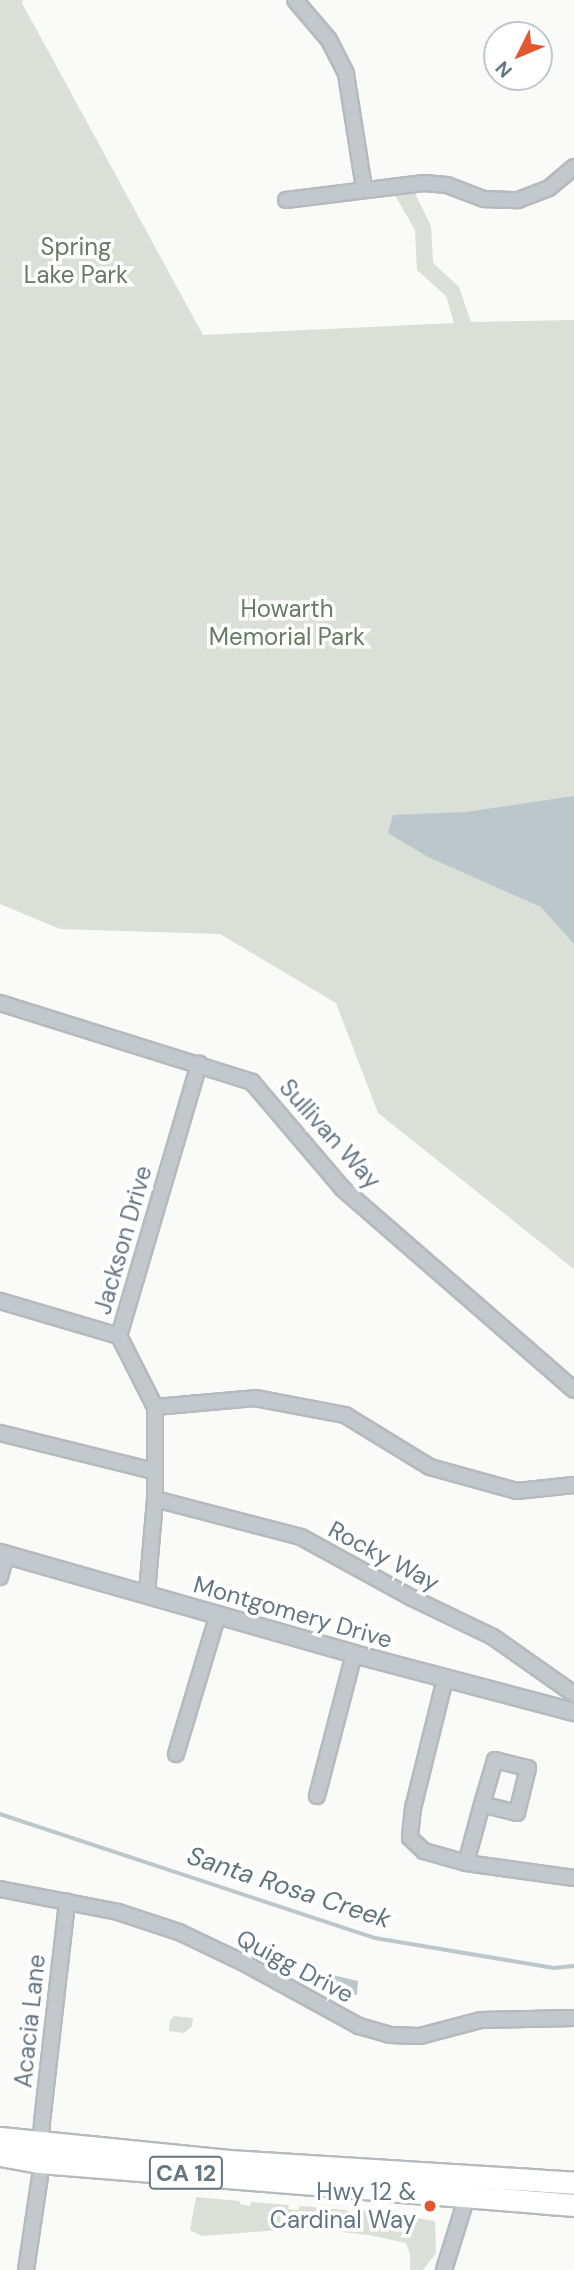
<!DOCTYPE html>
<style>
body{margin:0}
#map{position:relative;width:574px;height:2270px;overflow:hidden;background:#fafaf8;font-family:"DM Sans",sans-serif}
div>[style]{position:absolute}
.green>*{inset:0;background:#dadfd7}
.water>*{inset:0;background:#bbc7cb}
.stream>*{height:3.5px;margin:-1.75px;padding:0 1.75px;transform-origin:1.75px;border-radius:1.75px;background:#bbc7cb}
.roads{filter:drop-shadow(2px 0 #b5babe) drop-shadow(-2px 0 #b5babe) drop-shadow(0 2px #b5babe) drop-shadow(0 -2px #b5babe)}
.minor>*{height:14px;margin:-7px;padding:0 7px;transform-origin:7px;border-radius:7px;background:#c3c8cc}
.tertiary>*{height:16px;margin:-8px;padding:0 8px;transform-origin:8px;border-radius:8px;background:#c3c8cc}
.primary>*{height:21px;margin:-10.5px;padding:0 10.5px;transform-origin:10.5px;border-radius:10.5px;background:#fff}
.dots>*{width:19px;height:19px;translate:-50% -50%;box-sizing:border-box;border:4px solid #fff;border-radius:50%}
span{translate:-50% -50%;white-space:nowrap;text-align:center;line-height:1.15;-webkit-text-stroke:7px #fff;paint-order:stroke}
.shield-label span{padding:2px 5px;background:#fff;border:2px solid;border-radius:5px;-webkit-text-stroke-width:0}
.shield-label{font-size:23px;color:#657683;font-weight:700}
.park-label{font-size:24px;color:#687a64}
.street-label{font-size:24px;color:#657683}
.poi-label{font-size:24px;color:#657683}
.right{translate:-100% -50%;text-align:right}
.water-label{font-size:26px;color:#60757c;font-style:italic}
.north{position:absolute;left:483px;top:21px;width:70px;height:70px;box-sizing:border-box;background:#fff;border:2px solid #c1c8cd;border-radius:50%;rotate:227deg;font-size:19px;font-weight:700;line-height:28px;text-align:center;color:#657683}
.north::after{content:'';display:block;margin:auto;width:24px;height:32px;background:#e4572e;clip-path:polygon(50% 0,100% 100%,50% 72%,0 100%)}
</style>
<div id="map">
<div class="green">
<i style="clip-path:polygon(0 0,23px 0,22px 3px,203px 335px,454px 323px,446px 296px,417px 270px,415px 230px,393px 192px,414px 191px,431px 226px,433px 263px,459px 287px,471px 322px,574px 320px,574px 1269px,378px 1113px,336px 1003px,220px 934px,60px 929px,0 904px)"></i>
<i style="clip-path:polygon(174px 2016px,193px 2018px,192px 2026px,184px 2033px,169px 2031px,170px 2021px)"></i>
<i style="clip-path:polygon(196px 2197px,240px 2201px,240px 2204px,250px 2206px,251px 2202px,289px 2205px,288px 2209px,298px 2210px,300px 2206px,345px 2210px,355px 2214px,357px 2209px,377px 2211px,435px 2221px,436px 2253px,423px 2270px,410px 2270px,410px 2254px,406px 2243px,369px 2235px,303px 2228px,202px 2236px,190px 2230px)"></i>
</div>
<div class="water">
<i style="clip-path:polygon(574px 796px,574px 944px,541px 907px,428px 857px,388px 833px,393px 815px,466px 812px)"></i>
<i style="clip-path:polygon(333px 1975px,358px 1981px,357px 1995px,331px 1988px)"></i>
</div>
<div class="stream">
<i style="left:0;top:1814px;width:395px;rotate:18.3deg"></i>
<i style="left:375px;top:1938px;width:181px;rotate:9.5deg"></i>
<i style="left:554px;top:1968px;width:20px;rotate:-6deg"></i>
</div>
<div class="roads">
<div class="minor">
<i style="left:295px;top:0;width:52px;rotate:49.6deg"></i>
<i style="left:329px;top:40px;width:38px;rotate:63deg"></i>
<i style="left:346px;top:74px;width:115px;rotate:81deg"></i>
<i style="left:286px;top:200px;width:139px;rotate:-7deg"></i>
<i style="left:424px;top:183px;width:23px;rotate:5deg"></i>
<i style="left:447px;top:185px;width:40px;rotate:21deg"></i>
<i style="left:484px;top:199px;width:34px;rotate:2deg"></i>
<i style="left:518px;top:200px;width:33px;rotate:-21deg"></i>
<i style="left:549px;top:188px;width:33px;rotate:-40deg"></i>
<i style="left:0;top:1003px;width:264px;rotate:17.4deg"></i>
<i style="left:252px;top:1082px;width:140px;rotate:49.6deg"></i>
<i style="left:343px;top:1189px;width:306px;rotate:41deg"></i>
<i style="left:0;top:1301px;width:124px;rotate:16.4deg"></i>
<i style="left:155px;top:1407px;width:100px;rotate:-5.1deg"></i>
<i style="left:255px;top:1398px;width:92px;rotate:10.7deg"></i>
<i style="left:345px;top:1415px;width:100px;rotate:31.5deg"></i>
<i style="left:430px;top:1467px;width:90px;rotate:15.4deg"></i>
<i style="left:517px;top:1491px;width:57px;rotate:-6deg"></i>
<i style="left:0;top:1433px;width:159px;rotate:13.9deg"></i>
<i style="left:155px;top:1499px;width:151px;rotate:14.6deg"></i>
<i style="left:301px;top:1537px;width:127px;rotate:28.8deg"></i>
<i style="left:412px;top:1598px;width:90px;rotate:25.7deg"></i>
<i style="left:493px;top:1637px;width:99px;rotate:35.1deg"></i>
<i style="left:0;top:1577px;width:23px;rotate:-75deg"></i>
<i style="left:147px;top:1593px;width:94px;rotate:-85.1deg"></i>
<i style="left:155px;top:1499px;width:92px;rotate:-90deg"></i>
<i style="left:155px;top:1407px;width:80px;rotate:-116.9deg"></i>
<i style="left:119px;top:1336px;width:284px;rotate:-73.6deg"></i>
<i style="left:445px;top:1679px;width:133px;rotate:103.9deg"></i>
<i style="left:413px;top:1808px;width:30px;rotate:96deg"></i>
<i style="left:410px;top:1838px;width:19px;rotate:43deg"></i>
<i style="left:424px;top:1851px;width:44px;rotate:15.9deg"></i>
<i style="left:466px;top:1863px;width:109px;rotate:7.9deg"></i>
<i style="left:176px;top:1754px;width:146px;rotate:-73.3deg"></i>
<i style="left:317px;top:1796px;width:147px;rotate:-75.4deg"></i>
<i style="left:466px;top:1863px;width:61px;rotate:-74.8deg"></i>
<i style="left:482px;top:1804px;width:46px;rotate:-73.5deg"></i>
<i style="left:495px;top:1760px;width:34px;rotate:14deg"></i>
<i style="left:528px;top:1768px;width:46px;rotate:103.7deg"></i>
<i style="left:517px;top:1813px;width:36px;rotate:-166deg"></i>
<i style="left:0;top:1889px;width:120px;rotate:11deg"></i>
<i style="left:118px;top:1912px;width:64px;rotate:18.2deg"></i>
<i style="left:179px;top:1932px;width:74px;rotate:25.5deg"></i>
<i style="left:246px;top:1964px;width:129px;rotate:28.8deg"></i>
<i style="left:359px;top:2026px;width:32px;rotate:16deg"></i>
<i style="left:390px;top:2035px;width:30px;rotate:2deg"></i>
<i style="left:420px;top:2036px;width:63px;rotate:-14.7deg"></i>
<i style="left:481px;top:2020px;width:93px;rotate:-1.2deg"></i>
<i style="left:26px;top:2270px;width:95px;rotate:-81.5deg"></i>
<i style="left:40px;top:2176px;width:54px;rotate:-87.9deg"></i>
<i style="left:42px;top:2122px;width:222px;rotate:-83.5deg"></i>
<i style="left:444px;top:2270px;width:77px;rotate:-72.7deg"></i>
</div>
<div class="tertiary">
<i style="left:0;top:1553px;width:368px;rotate:15.9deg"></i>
<i style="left:354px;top:1654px;width:228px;rotate:14.8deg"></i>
</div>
<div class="primary">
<i style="left:0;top:2138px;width:230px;rotate:5.7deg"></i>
<i style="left:229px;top:2161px;width:346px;rotate:3.6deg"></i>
<i style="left:0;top:2155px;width:41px;rotate:9.9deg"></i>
<i style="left:40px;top:2162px;width:536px;rotate:4.6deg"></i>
</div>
</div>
<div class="dots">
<i style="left:430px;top:2206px;background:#e4572e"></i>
</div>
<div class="shield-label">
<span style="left:186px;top:2173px">CA 12</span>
</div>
<div class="park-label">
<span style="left:76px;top:261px">Spring<br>Lake Park</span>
<span style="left:287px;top:623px">Howarth<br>Memorial Park</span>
</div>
<div class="street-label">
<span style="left:330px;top:1134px;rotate:48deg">Sullivan Way</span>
<span style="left:123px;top:1240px;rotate:-74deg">Jackson Drive</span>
<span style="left:384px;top:1556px;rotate:28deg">Rocky Way</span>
<span style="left:293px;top:1612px;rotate:16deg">Montgomery Drive</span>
<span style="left:295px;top:1966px;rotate:28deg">Quigg Drive</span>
<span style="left:30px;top:2021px;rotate:-84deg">Acacia Lane</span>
</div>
<div class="poi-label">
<span class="right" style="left:416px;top:2206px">Hwy 12 &amp;<br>Cardinal Way</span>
</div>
<div class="water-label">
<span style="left:289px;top:1888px;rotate:18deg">Santa Rosa Creek</span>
</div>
<div class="north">N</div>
</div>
